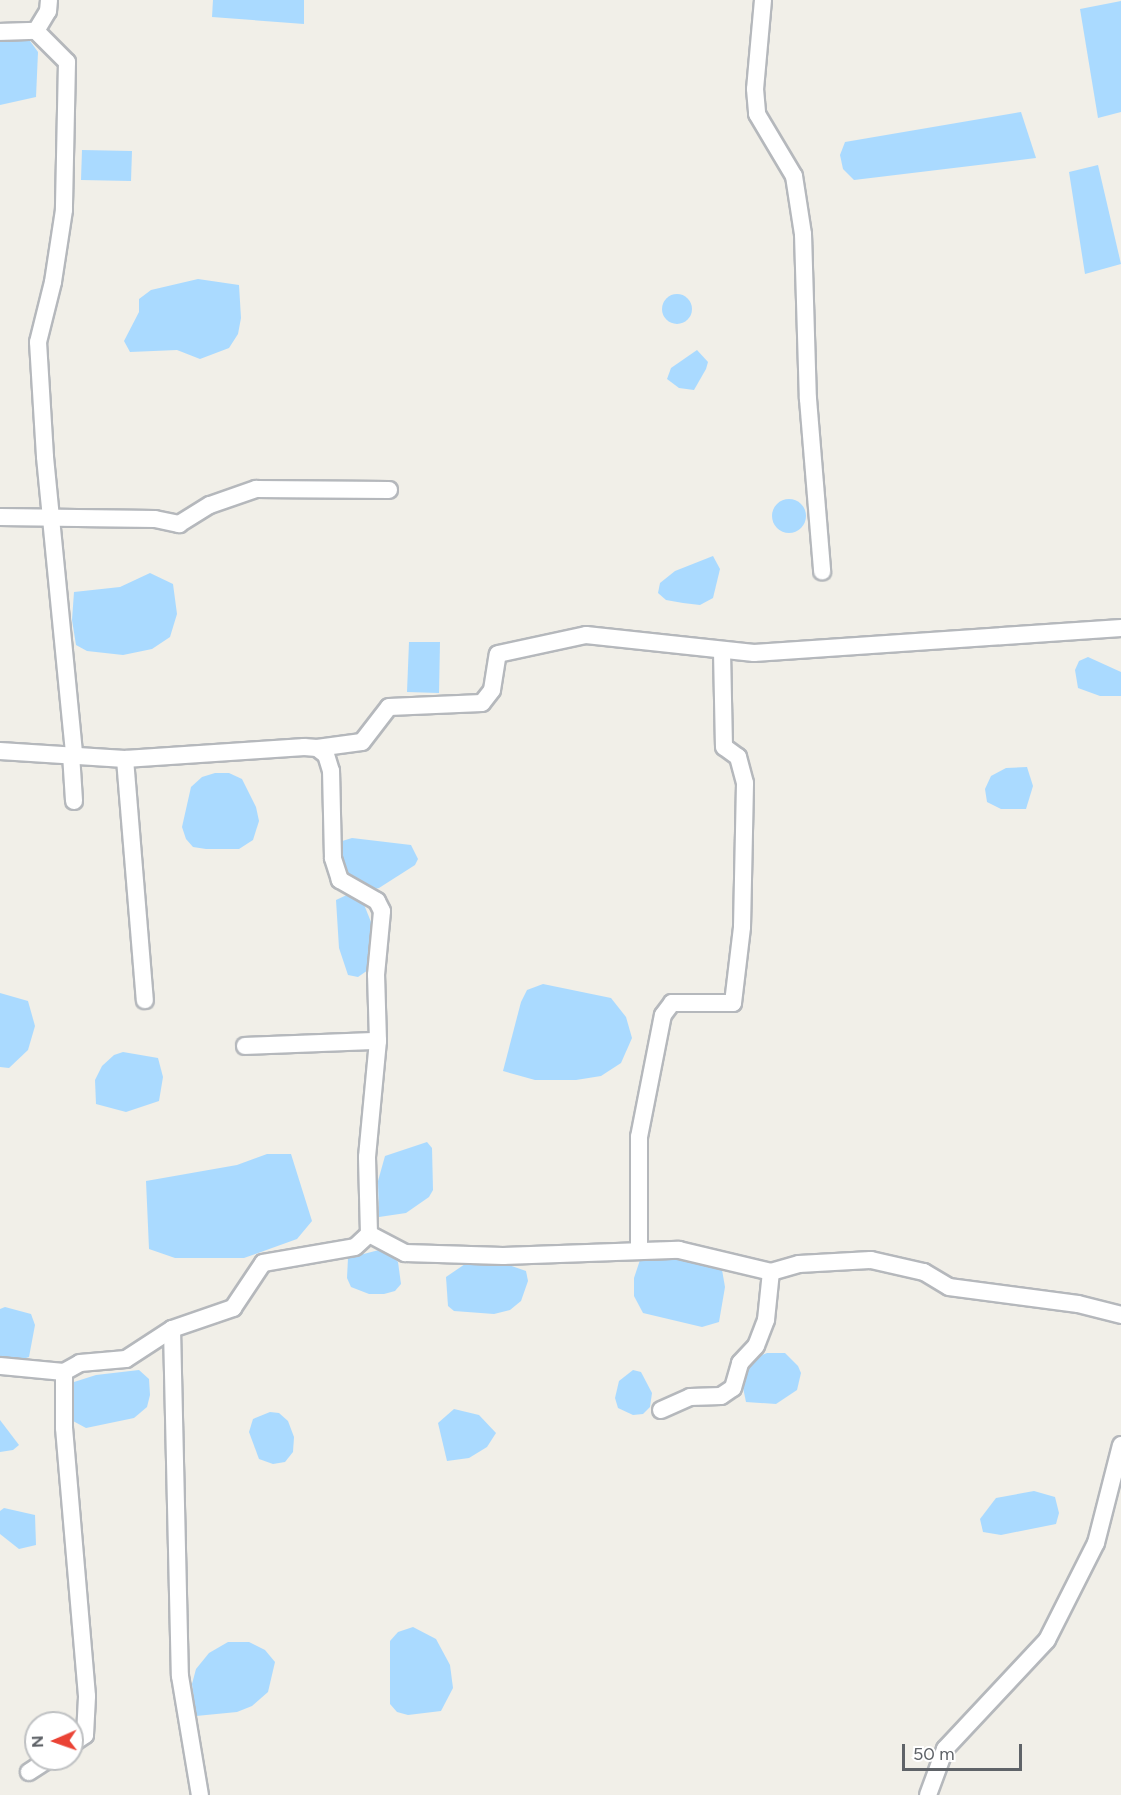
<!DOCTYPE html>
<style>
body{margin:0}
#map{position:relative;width:1121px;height:1795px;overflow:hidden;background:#f1efe8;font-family:Figtree,sans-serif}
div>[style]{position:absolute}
.water>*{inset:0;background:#aadaff}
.round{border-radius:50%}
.roads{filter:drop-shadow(2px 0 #b5b8bc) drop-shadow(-2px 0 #b5b8bc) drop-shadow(0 2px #b5b8bc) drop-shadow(0 -2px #b5b8bc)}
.minor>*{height:16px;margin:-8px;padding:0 8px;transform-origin:8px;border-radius:8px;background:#fff}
span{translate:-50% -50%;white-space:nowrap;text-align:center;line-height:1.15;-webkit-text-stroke:4.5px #fff;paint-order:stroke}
.north{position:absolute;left:24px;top:1711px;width:60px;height:60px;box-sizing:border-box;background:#fff;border:2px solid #bfc1c3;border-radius:50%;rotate:268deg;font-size:16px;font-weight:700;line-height:24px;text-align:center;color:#5f6368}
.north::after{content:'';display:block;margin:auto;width:21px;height:27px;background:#ea4335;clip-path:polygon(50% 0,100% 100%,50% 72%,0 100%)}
.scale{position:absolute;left:902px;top:1744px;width:120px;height:27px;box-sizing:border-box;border:3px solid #5f6368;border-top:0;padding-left:8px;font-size:18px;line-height:21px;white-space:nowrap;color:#5f6368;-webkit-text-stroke:4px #fff;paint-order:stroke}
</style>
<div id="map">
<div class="water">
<i style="clip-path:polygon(213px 0,304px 0,304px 24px,212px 17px)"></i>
<i style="clip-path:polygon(1121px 1px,1121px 112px,1098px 118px,1080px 9px)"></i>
<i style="clip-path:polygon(0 41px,30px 41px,38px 52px,36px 97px,0 105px)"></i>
<i style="clip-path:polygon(1021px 112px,1036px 158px,854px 180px,843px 169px,840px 155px,845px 142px)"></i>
<i style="clip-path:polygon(82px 150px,132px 151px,131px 181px,81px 180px)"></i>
<i style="clip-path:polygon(1098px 165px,1121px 264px,1085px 274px,1069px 172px)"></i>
<i style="clip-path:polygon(198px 279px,239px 285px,241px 318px,238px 334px,229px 348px,200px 359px,177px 350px,130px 352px,124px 341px,139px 312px,139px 299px,151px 290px)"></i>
<i class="round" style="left:662px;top:294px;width:30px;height:30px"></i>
<i style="clip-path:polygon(697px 350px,708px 362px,706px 369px,694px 390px,679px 388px,667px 379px,671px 368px)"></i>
<i class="round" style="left:772px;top:499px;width:34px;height:34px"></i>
<i style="clip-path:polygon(713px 556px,720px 569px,713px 598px,700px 605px,683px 603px,666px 600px,658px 593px,660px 583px,675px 571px)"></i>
<i style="clip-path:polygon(150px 573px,173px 584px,177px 614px,170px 637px,152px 649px,123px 655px,87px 651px,76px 645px,72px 620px,74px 592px,120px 587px)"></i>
<i style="clip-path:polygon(409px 642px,440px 642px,439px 693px,407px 692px)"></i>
<i style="clip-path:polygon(1088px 657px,1121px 672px,1121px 696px,1100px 696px,1078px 688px,1075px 670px,1079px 661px)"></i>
<i style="clip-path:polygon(1027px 767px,1033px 786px,1026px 809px,1001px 809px,987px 802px,985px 789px,991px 776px,1006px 768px)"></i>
<i style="clip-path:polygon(215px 773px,229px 773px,242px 779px,256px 807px,259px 821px,253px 840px,239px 849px,206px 849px,193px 847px,186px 839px,182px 827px,191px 787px,202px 777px)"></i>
<i style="clip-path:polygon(352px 838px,411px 845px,418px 859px,415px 865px,379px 888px,369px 890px,343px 874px,339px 842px)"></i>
<i style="clip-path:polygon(351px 893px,363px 902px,371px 922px,371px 968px,358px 977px,348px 975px,339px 948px,336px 900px)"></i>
<i style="clip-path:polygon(543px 984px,611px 998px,626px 1017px,632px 1038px,621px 1063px,601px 1076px,576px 1080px,535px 1080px,503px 1071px,521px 1002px,527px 990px)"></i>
<i style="clip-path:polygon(0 993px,28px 1001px,35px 1026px,28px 1050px,9px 1068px,0 1067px)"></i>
<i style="clip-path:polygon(123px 1052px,158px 1058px,163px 1077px,159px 1101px,126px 1112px,96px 1104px,95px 1080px,102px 1066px,114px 1055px)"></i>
<i style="clip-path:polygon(427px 1142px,432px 1148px,433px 1190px,429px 1197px,406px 1213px,379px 1217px,378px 1181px,385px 1156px)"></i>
<i style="clip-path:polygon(267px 1154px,291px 1154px,312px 1221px,297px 1239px,244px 1258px,175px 1258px,149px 1249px,146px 1181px,237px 1165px)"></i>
<i style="clip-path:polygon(379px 1250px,390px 1253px,398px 1262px,401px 1284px,395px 1291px,384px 1294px,369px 1294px,351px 1287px,347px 1278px,348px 1258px)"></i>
<i style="clip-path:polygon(649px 1254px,721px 1264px,725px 1287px,719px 1322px,702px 1327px,643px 1313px,634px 1296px,634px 1278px,640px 1260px)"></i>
<i style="clip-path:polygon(468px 1262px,506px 1264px,526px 1271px,528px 1281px,521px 1301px,510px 1310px,494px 1314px,454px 1311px,448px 1306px,446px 1277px)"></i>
<i style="clip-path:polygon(5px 1307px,31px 1314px,35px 1325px,29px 1357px,14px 1362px,0 1360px,0 1309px)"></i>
<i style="clip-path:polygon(767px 1353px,785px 1353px,798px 1366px,801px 1373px,797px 1390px,776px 1404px,746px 1402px,741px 1378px,747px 1361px)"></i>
<i style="clip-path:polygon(139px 1370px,149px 1379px,150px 1395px,147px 1407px,134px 1418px,86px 1428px,73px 1421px,74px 1382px,96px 1375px)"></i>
<i style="clip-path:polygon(633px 1370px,641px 1372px,652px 1393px,650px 1407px,643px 1414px,633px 1415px,618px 1408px,615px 1398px,619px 1381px)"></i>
<i style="clip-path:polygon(454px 1409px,479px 1415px,496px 1433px,487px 1447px,469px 1458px,447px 1461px,438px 1423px)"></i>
<i style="clip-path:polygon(270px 1412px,279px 1413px,288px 1421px,294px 1437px,293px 1452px,285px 1462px,273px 1464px,259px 1459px,249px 1432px,253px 1419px)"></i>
<i style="clip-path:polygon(0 1420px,19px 1445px,13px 1450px,0 1452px)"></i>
<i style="clip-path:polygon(1034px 1491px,1055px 1497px,1059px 1513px,1056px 1524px,1001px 1535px,983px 1532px,980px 1519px,996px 1498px)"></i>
<i style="clip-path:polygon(4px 1508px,35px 1515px,36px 1545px,19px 1549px,0 1534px,0 1511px)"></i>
<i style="clip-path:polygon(413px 1627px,436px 1639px,450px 1665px,453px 1688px,441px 1711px,408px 1715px,397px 1712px,390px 1704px,390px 1641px,398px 1632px)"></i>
<i style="clip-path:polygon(228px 1642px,249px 1642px,265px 1650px,275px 1662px,268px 1692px,252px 1706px,237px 1712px,196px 1716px,192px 1684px,196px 1669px,209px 1653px)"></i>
</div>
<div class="roads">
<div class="minor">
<i style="left:49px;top:0;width:11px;rotate:95deg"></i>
<i style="left:48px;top:11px;width:23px;rotate:121deg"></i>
<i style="left:36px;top:31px;width:44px;rotate:45deg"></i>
<i style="left:67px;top:62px;width:148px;rotate:91.2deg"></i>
<i style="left:64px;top:210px;width:73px;rotate:98.7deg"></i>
<i style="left:53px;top:282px;width:62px;rotate:104deg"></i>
<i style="left:38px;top:342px;width:115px;rotate:86.5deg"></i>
<i style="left:45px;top:457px;width:298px;rotate:84.4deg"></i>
<i style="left:763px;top:0;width:89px;rotate:95.1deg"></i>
<i style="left:755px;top:89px;width:25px;rotate:85deg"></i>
<i style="left:757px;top:114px;width:72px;rotate:59.2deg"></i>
<i style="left:794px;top:176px;width:59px;rotate:81.2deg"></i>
<i style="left:803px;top:234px;width:165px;rotate:88.3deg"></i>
<i style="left:808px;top:399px;width:173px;rotate:85.3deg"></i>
<i style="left:0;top:32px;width:36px;rotate:-2deg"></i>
<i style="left:0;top:517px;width:155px;rotate:0.7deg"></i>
<i style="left:155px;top:519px;width:25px;rotate:12deg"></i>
<i style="left:179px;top:524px;width:36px;rotate:-32deg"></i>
<i style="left:210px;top:505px;width:49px;rotate:-19.2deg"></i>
<i style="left:256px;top:489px;width:133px;rotate:0.4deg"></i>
<i style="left:317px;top:748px;width:45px;rotate:-7.6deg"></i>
<i style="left:362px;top:742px;width:44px;rotate:-52.4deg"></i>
<i style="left:389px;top:707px;width:93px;rotate:-2.5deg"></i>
<i style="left:482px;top:703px;width:16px;rotate:-52deg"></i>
<i style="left:492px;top:690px;width:36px;rotate:-81deg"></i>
<i style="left:498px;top:654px;width:90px;rotate:-12.2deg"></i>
<i style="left:586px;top:635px;width:169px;rotate:6.1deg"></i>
<i style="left:754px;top:653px;width:368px;rotate:-3.9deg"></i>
<i style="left:0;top:751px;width:125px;rotate:3.7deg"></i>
<i style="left:125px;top:759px;width:242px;rotate:85.3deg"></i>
<i style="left:71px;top:754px;width:47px;rotate:86.3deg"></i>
<i style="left:245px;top:1046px;width:133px;rotate:-2.2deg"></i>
<i style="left:369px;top:1234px;width:41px;rotate:27.8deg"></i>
<i style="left:405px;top:1253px;width:98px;rotate:1.8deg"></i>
<i style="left:503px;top:1256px;width:176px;rotate:-2deg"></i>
<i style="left:679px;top:1250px;width:95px;rotate:13.4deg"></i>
<i style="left:771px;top:1272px;width:29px;rotate:-16deg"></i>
<i style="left:799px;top:1264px;width:72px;rotate:-3.2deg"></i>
<i style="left:871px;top:1260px;width:54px;rotate:12.8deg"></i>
<i style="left:924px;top:1272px;width:29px;rotate:31deg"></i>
<i style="left:949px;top:1287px;width:130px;rotate:7.5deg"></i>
<i style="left:1078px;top:1304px;width:44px;rotate:14.3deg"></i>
<i style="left:639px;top:1250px;width:113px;rotate:-90deg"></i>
<i style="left:639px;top:1137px;width:124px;rotate:-78.9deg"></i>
<i style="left:663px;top:1015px;width:15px;rotate:-53deg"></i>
<i style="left:672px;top:1003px;width:61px"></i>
<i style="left:733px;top:1003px;width:77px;rotate:-83.2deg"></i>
<i style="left:742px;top:927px;width:144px;rotate:-88.8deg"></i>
<i style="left:745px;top:783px;width:27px;rotate:-105deg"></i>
<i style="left:738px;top:757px;width:17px;rotate:-144deg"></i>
<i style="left:724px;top:747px;width:96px;rotate:-91.2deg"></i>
<i style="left:172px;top:1329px;width:347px;rotate:88.7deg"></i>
<i style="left:180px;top:1676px;width:121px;rotate:80.5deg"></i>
<i style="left:0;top:1366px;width:64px;rotate:5.4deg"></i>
<i style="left:661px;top:1410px;width:32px;rotate:-24deg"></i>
<i style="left:690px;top:1397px;width:31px;rotate:-2deg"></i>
<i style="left:721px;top:1396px;width:14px;rotate:-34deg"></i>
<i style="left:733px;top:1388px;width:26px;rotate:-74deg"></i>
<i style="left:740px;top:1363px;width:23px;rotate:-47deg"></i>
<i style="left:756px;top:1346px;width:28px;rotate:-69deg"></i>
<i style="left:766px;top:1320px;width:48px;rotate:-84.1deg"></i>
<i style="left:72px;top:1744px;width:16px;rotate:-35deg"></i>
<i style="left:85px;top:1735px;width:39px;rotate:-87deg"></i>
<i style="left:87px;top:1696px;width:269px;rotate:-94.9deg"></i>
<i style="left:64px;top:1428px;width:56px;rotate:-90deg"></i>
<i style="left:64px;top:1372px;width:18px;rotate:-29deg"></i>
<i style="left:80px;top:1363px;width:46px;rotate:-5deg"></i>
<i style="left:126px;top:1359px;width:55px;rotate:-33.1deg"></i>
<i style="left:172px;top:1329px;width:65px;rotate:-19deg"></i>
<i style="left:233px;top:1308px;width:54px;rotate:-56.3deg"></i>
<i style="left:263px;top:1263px;width:93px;rotate:-9.9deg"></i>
<i style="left:355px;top:1247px;width:19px;rotate:-43deg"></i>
<i style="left:369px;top:1234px;width:77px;rotate:-91.5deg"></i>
<i style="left:367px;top:1157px;width:117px;rotate:-84.6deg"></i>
<i style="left:378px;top:1041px;width:66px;rotate:-91.7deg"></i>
<i style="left:376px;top:975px;width:64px;rotate:-84.6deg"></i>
<i style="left:382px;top:911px;width:11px;rotate:-117deg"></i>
<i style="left:377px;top:901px;width:43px;rotate:-150.4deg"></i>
<i style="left:340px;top:880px;width:23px;rotate:-108deg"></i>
<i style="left:333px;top:858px;width:87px;rotate:-91.3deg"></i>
<i style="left:331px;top:771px;width:17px;rotate:-107deg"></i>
<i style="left:326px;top:755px;width:11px;rotate:-142deg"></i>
<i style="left:317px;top:748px;width:13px;rotate:-176deg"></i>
<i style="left:304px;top:747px;width:179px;rotate:176.2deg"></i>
<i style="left:29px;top:1772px;width:24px;rotate:-33deg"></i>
<i style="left:928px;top:1795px;width:49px;rotate:-69.7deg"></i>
<i style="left:945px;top:1749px;width:149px;rotate:-46.9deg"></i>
<i style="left:1047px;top:1640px;width:109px;rotate:-63.2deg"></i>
<i style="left:1096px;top:1543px;width:101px;rotate:-75.7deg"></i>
</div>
</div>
<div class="north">N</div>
<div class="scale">50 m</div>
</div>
